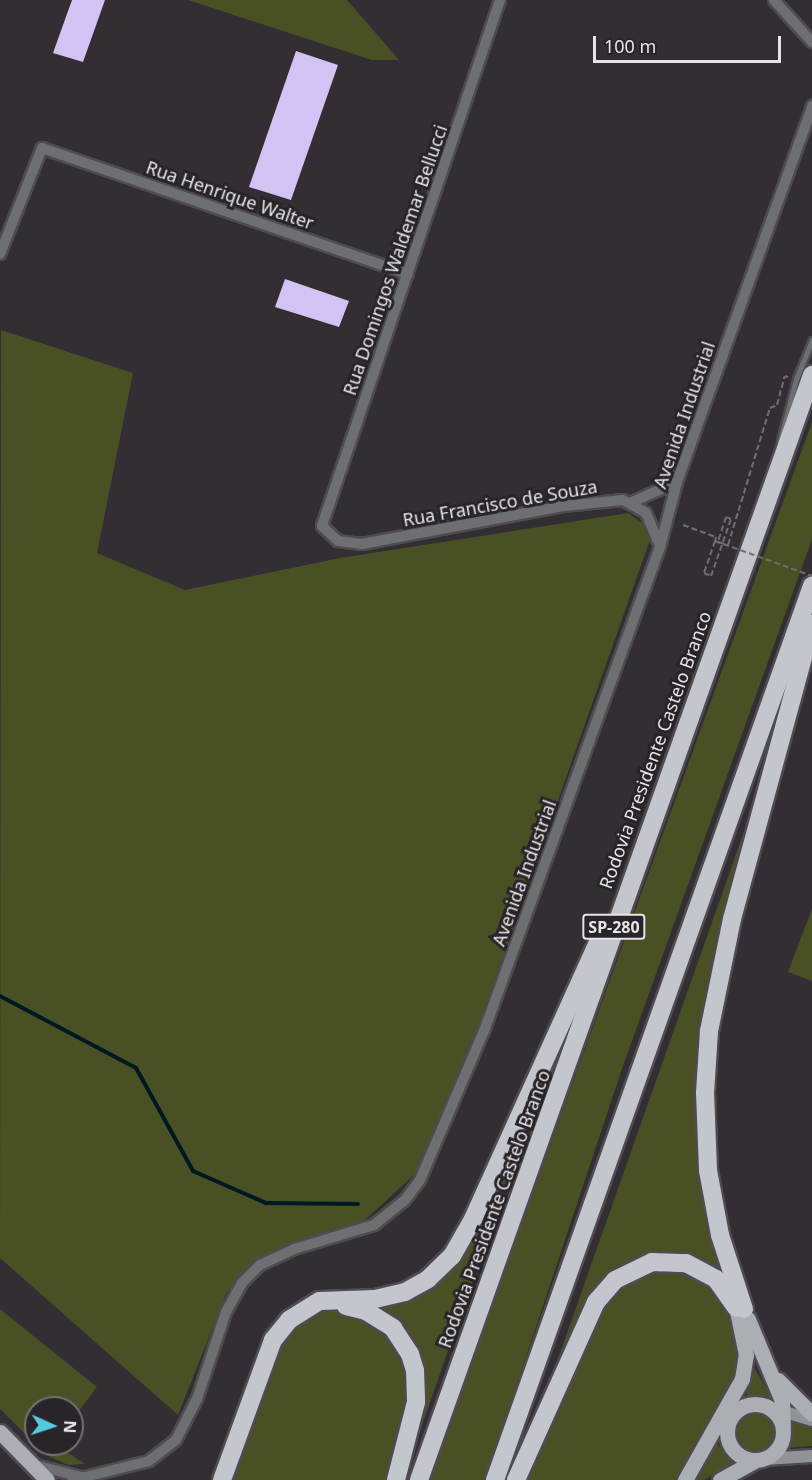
<!DOCTYPE html>
<style>
body{margin:0}
#map{position:relative;width:812px;height:1480px;overflow:hidden;background:#322e33;font-family:"Noto Sans",sans-serif}
div>[style]{position:absolute}
.green>*{inset:0;background:#485024}
.round{border-radius:50%}
.stream>*{height:4px;margin:-2px;padding:0 2px;transform-origin:2px;border-radius:2px;background:#001822}
.building>*{inset:0;background:#d1c4f4}
.path>*{height:2px;margin-top:-1px;transform-origin:0;background:repeating-linear-gradient(90deg,#716e72 0 6px,transparent 0 9px)}
.roads{filter:drop-shadow(2px 0 #4f4b50) drop-shadow(-2px 0 #4f4b50) drop-shadow(0 2px #4f4b50) drop-shadow(0 -2px #4f4b50)}
.service>*{height:5px;margin:-2.5px;padding:0 2.5px;transform-origin:2.5px;border-radius:2.5px;background:#6e6f72}
.minor>*{height:10px;margin:-5px;padding:0 5px;transform-origin:5px;border-radius:5px;background:#6e6f72}
.secondary>*{height:12px;margin:-6px;padding:0 6px;transform-origin:6px;border-radius:6px;background:#909397}
.primary>*{height:15px;margin:-7.5px;padding:0 7.5px;transform-origin:7.5px;border-radius:7.5px;background:#abaeb3}
.primary>.ring{margin:-7.5px;padding:0;box-sizing:content-box;background:none;border:15px solid #abaeb3;border-radius:50%}
.motorway>*{height:18px;margin:-9px;padding:0 9px;transform-origin:9px;border-radius:9px;background:#c3c7cd}
.path-bridge>*{height:2px;margin-top:-1px;transform-origin:0;background:repeating-linear-gradient(90deg,#716e72 0 6px,transparent 0 9px)}
span{translate:-50% -50%;white-space:nowrap;text-align:center;line-height:1.15;-webkit-text-stroke:6px #282429;paint-order:stroke}
.shield-label span{padding:2px 4px;background:#282429;border:2px solid;border-radius:4px;-webkit-text-stroke-width:0}
.shield-label{font-size:16px;color:#e6e4e7;font-weight:700}
.street-label{font-size:18px;color:#e6e4e7}
.north{position:absolute;left:24px;top:1396px;width:60px;height:60px;box-sizing:border-box;background:#282429;border:2px solid #747175;border-radius:50%;rotate:93deg;font-size:16px;font-weight:700;line-height:24px;text-align:center;color:#e6e4e7}
.north::after{content:'';display:block;margin:auto;width:21px;height:27px;background:#55cadf;clip-path:polygon(50% 0,100% 100%,50% 72%,0 100%)}
.scale{position:absolute;left:593px;top:36px;width:188px;height:27px;box-sizing:border-box;border:3px solid #e6e4e7;border-top:0;padding-left:8px;font-size:18px;line-height:21px;white-space:nowrap;color:#e6e4e7;-webkit-text-stroke:4px #282429;paint-order:stroke}
</style>
<div id="map">
<div class="green">
<i style="clip-path:polygon(188px 0,347px 0,399px 60px,372px 60px)"></i>
<i style="clip-path:polygon(1px 330px,133px 373px,97px 553px,185px 590px,340px 558px,628px 513px,645px 525px,651px 537px,478px 1027px,415px 1174px,365px 1220px,281px 1247px,247px 1267px,226px 1294px,178px 1415px,0 1258px)"></i>
<i style="clip-path:polygon(812px 422px,812px 539px,623px 1066px,485px 1480px,429px 1480px)"></i>
<i style="clip-path:polygon(759px 789px,700px 1056px,724px 1264px,717px 1272px,652px 1255px,614px 1272px,553px 1384px,548px 1387px)"></i>
<i style="clip-path:polygon(812px 909px,812px 981px,788px 972px)"></i>
<i style="clip-path:polygon(526px 1113px,531px 1114px,415px 1445px,411px 1446px,424px 1385px,377px 1308px,432px 1285px)"></i>
<i style="clip-path:polygon(675px 1267px,711px 1281px,738px 1323px,739px 1371px,682px 1480px,521px 1480px,600px 1307px,634px 1274px)"></i>
<i style="clip-path:polygon(0 1309px,97px 1387px,72px 1420px,72px 1408px,36px 1408px,36px 1444px,54px 1444px,85px 1464px,68px 1465px,46px 1455px,0 1409px)"></i>
<i style="clip-path:polygon(340px 1309px,369px 1316px,402px 1348px,412px 1392px,390px 1480px,225px 1480px,277px 1345px,309px 1315px)"></i>
<i style="clip-path:polygon(753px 1366px,773px 1399px,746px 1398px)"></i>
<i class="round" style="left:732px;top:1410px;width:44px;height:44px"></i>
<i style="clip-path:polygon(789px 1415px,812px 1428px,812px 1446px,785px 1448px,790px 1434px)"></i>
<i style="clip-path:polygon(717px 1444px,734px 1463px,704px 1480px,696px 1480px)"></i>
</div>
<div class="stream">
<i style="left:0;top:996px;width:154px;rotate:27.9deg"></i>
<i style="left:136px;top:1068px;width:118px;rotate:61deg"></i>
<i style="left:193px;top:1171px;width:80px;rotate:23.7deg"></i>
<i style="left:266px;top:1203px;width:92px;rotate:0.6deg"></i>
</div>
<div class="building">
<i style="clip-path:polygon(72px 0,105px 0,83px 62px,53px 53px)"></i>
<i style="clip-path:polygon(296px 51px,338px 65px,291px 200px,249px 187px)"></i>
<i style="clip-path:polygon(285px 279px,349px 301px,339px 327px,275px 307px)"></i>
</div>
<div class="path">
<i style="left:718px;top:542px;width:10px;rotate:17deg"></i>
<i style="left:728px;top:545px;width:143px;rotate:-73deg"></i>
<i style="left:770px;top:408px;width:8px;rotate:-23deg"></i>
<i style="left:777px;top:405px;width:30px;rotate:-75deg"></i>
<i style="left:785px;top:376px;width:3px;rotate:18deg"></i>
</div>
<div class="roads">
<div class="service">
<i style="left:780px;top:441px;width:64px;rotate:-75.5deg"></i>
<i style="left:796px;top:379px;width:42px;rotate:-67.7deg"></i>
</div>
<div class="minor">
<i style="left:500px;top:0;width:555px;rotate:108.7deg"></i>
<i style="left:322px;top:526px;width:22px;rotate:43deg"></i>
<i style="left:338px;top:541px;width:24px;rotate:7deg"></i>
<i style="left:362px;top:544px;width:206px;rotate:-10.7deg"></i>
<i style="left:564px;top:506px;width:59px;rotate:-5.8deg"></i>
<i style="left:623px;top:500px;width:26px;rotate:29deg"></i>
<i style="left:646px;top:513px;width:34px;rotate:67deg"></i>
<i style="left:774px;top:0;width:57px;rotate:47.9deg"></i>
<i style="left:0;top:254px;width:114px;rotate:-68.4deg"></i>
<i style="left:42px;top:148px;width:387px;rotate:19deg"></i>
<i style="left:632px;top:502px;width:49px;rotate:-24deg"></i>
<i style="left:31px;top:1464px;width:52px;rotate:14.6deg"></i>
<i style="left:73px;top:1480px;width:78px;rotate:-14deg"></i>
<i style="left:149px;top:1461px;width:34px;rotate:-38deg"></i>
<i style="left:176px;top:1440px;width:46px;rotate:-62.9deg"></i>
<i style="left:197px;top:1399px;width:92px;rotate:-71.6deg"></i>
<i style="left:226px;top:1312px;width:33px;rotate:-61deg"></i>
<i style="left:242px;top:1283px;width:25px;rotate:-45deg"></i>
<i style="left:260px;top:1265px;width:38px;rotate:-25deg"></i>
<i style="left:294px;top:1249px;width:84px;rotate:-16.7deg"></i>
<i style="left:374px;top:1225px;width:40px;rotate:-39deg"></i>
<i style="left:405px;top:1200px;width:25px;rotate:-53deg"></i>
<i style="left:420px;top:1180px;width:162px;rotate:-66.8deg"></i>
<i style="left:484px;top:1031px;width:515px;rotate:-70.02deg"></i>
<i style="left:660px;top:547px;width:67px;rotate:-75.3deg"></i>
<i style="left:677px;top:482px;width:400px;rotate:-70.2deg"></i>
</div>
<div class="secondary">
<i style="left:768px;top:1407px;width:46px;rotate:16.5deg"></i>
<i style="left:765px;top:1459px;width:47px;rotate:-3.7deg"></i>
</div>
<div class="primary">
<i style="left:748px;top:1319px;width:89px;rotate:67.5deg"></i>
<i style="left:782px;top:1401px;width:25px;rotate:88deg"></i>
<i style="left:778px;top:1380px;width:48px;rotate:45deg"></i>
<i class="ring" style="left:727px;top:1404px;width:41px;height:41px"></i>
<i style="left:0;top:1432px;width:67px;rotate:45.6deg"></i>
<i style="left:685px;top:1480px;width:116px;rotate:-60.6deg"></i>
<i style="left:742px;top:1379px;width:24px;rotate:-81deg"></i>
<i style="left:746px;top:1355px;width:45px;rotate:-101.6deg"></i>
<i style="left:720px;top:1480px;width:39px;rotate:-29deg"></i>
</div>
<div class="motorway">
<i style="left:346px;top:1306px;width:21px;rotate:14deg"></i>
<i style="left:366px;top:1311px;width:32px;rotate:32deg"></i>
<i style="left:393px;top:1328px;width:31px;rotate:57deg"></i>
<i style="left:410px;top:1354px;width:17px;rotate:73deg"></i>
<i style="left:415px;top:1370px;width:32px;rotate:88deg"></i>
<i style="left:416px;top:1402px;width:81px;rotate:104.4deg"></i>
<i style="left:744px;top:1309px;width:78px;rotate:-108deg"></i>
<i style="left:720px;top:1235px;width:66px;rotate:-100.5deg"></i>
<i style="left:708px;top:1170px;width:77px;rotate:-92.2deg"></i>
<i style="left:705px;top:1093px;width:62px;rotate:-86.3deg"></i>
<i style="left:709px;top:1031px;width:114px;rotate:-78.4deg"></i>
<i style="left:732px;top:919px;width:306px;rotate:-74.8deg"></i>
<i style="left:222px;top:1480px;width:149px;rotate:-70deg"></i>
<i style="left:273px;top:1340px;width:26px;rotate:-51deg"></i>
<i style="left:289px;top:1320px;width:36px;rotate:-32deg"></i>
<i style="left:320px;top:1301px;width:55px;rotate:-2.1deg"></i>
<i style="left:375px;top:1299px;width:31px;rotate:-13deg"></i>
<i style="left:405px;top:1292px;width:26px;rotate:-29deg"></i>
<i style="left:428px;top:1279px;width:33px;rotate:-44deg"></i>
<i style="left:452px;top:1256px;width:43px;rotate:-60.4deg"></i>
<i style="left:473px;top:1219px;width:312px;rotate:-65.7deg"></i>
<i style="left:419px;top:1480px;width:1173px;rotate:-70.42deg"></i>
<i style="left:495px;top:1480px;width:949px;rotate:-70.48deg"></i>
<i style="left:516px;top:1480px;width:195px;rotate:-65.8deg"></i>
<i style="left:596px;top:1302px;width:29px;rotate:-49deg"></i>
<i style="left:615px;top:1280px;width:41px;rotate:-25.9deg"></i>
<i style="left:652px;top:1262px;width:34px;rotate:2deg"></i>
<i style="left:686px;top:1263px;width:34px;rotate:28deg"></i>
<i style="left:716px;top:1279px;width:35px;rotate:55deg"></i>
</div>
</div>
<div class="path-bridge">
<i style="left:683px;top:525px;width:35px;rotate:20deg"></i>
<i style="left:716px;top:537px;width:4px;rotate:104deg"></i>
<i style="left:715px;top:541px;width:103px;rotate:19.8deg"></i>
<i style="left:715px;top:541px;width:34px;rotate:109deg"></i>
<i style="left:704px;top:573px;width:8px;rotate:23deg"></i>
<i style="left:711px;top:576px;width:60px;rotate:-70.7deg"></i>
<i style="left:731px;top:519px;width:5px;rotate:-158deg"></i>
<i style="left:726px;top:517px;width:25px;rotate:108deg"></i>
</div>
<div class="shield-label">
<span style="left:614px;top:927px">SP-280</span>
</div>
<div class="street-label">
<span style="left:230px;top:195px;rotate:19deg">Rua Henrique Walter</span>
<span style="left:395px;top:260px;rotate:-71deg">Rua Domingos Waldemar Bellucci</span>
<span style="left:684px;top:415px;rotate:-71deg">Avenida Industrial</span>
<span style="left:500px;top:503px;rotate:-10deg">Rua Francisco de Souza</span>
<span style="left:655px;top:750px;rotate:-70deg">Rodovia Presidente Castelo Branco</span>
<span style="left:524px;top:873px;rotate:-70deg">Avenida Industrial</span>
<span style="left:494px;top:1209px;rotate:-70deg">Rodovia Presidente Castelo Branco</span>
</div>
<div class="north">N</div>
<div class="scale">100 m</div>
</div>
